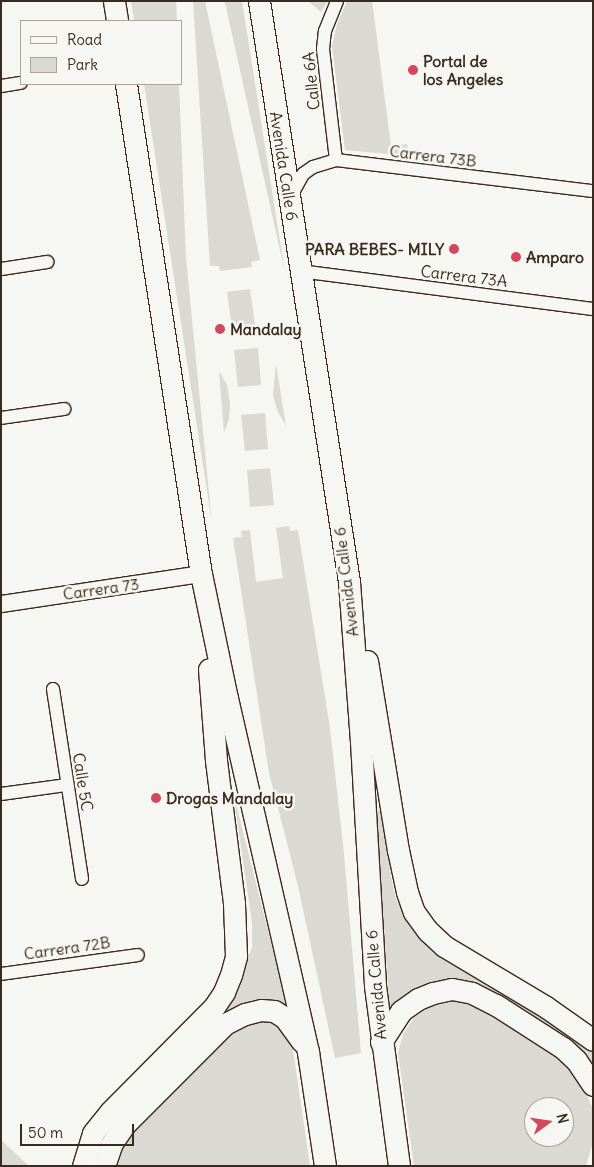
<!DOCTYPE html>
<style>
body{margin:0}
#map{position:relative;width:594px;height:1167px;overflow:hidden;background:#f6f6f2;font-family:Delius,sans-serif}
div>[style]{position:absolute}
.green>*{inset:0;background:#dad9d3}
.roads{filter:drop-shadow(1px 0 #3b2a1e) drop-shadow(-1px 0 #3b2a1e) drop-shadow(0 1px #3b2a1e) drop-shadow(0 -1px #3b2a1e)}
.minor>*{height:12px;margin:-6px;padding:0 6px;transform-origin:6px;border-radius:6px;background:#f6f6f2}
.tertiary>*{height:16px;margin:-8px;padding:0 8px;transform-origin:8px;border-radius:8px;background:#f6f6f2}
.trunk>*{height:21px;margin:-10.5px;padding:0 10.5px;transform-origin:10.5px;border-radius:10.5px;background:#f6f6f2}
.dots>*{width:14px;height:14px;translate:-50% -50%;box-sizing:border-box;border:2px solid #f6f6f2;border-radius:50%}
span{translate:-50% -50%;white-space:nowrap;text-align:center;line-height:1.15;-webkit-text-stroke:5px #f6f6f2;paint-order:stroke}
.poi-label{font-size:16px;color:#3b2a1e;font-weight:700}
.left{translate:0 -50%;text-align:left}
.right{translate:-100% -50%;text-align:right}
.street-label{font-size:16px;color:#3b2a1e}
.frame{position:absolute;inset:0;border:2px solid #3b2a1e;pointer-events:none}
.legend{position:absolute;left:20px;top:20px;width:162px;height:65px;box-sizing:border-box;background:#f6f6f2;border:1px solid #aba49d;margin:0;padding:6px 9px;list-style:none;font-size:15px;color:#3b2a1e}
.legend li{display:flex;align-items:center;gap:10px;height:25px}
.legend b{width:25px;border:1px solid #aba49d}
.north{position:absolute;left:524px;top:1097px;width:50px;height:50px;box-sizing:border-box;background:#f6f6f2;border:1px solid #aba49d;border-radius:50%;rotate:76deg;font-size:14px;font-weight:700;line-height:20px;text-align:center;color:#3b2a1e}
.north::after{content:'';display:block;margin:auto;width:18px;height:22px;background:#d1495b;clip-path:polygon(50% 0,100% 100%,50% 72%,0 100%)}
.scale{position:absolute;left:20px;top:1124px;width:114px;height:22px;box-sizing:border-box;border:2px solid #3b2a1e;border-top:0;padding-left:6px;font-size:15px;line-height:18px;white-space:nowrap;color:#3b2a1e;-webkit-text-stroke:4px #f6f6f2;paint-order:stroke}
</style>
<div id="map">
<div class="green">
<i style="clip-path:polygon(131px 1px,176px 1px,177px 21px,134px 21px)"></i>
<i style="clip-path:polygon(193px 1px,205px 1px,260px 260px,251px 262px,252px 267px,220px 271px,219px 266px,210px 266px)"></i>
<i style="clip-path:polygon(224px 1px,242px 1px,285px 273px,226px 7px)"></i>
<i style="clip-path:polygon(308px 1px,328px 1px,321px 12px)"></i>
<i style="clip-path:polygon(347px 1px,372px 1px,391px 146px,407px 144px,409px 156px,345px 150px,332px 46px,337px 24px)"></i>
<i style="clip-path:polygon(144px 84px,179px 84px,186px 258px,212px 523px)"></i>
<i style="clip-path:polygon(250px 289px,255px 325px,232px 328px,227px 292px)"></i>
<i style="clip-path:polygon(258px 348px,261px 385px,238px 387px,234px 350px)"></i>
<i style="clip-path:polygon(276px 364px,286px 426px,278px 412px,273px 396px)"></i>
<i style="clip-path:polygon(219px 371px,227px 385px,230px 403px,229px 419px,224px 433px)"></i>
<i style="clip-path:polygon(265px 413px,268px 449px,245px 451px,241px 415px)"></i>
<i style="clip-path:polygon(270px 468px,274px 505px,250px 507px,247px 470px)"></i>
<i style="clip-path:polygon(289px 526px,290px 531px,298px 530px,330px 728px,344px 854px,361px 1053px,335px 1058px,298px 886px,269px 773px,233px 538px,242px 537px,241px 531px,250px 530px,256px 582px,283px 578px,276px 528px)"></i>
<i style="clip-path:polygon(233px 792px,288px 1010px,216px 1018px,239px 979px,252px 948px,252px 923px)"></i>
<i style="clip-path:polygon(376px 810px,383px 810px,391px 877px,396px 899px,406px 919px,547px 1015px,590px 1048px,593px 1052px,593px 1065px,584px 1054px,473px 985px,390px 1014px)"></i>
<i style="clip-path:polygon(evenodd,455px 1001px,477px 1005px,556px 1053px,571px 1069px,582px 1084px,593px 1109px,593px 1142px,586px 1166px,414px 1166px,398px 1053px,403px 1034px,414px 1018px,429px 1007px,455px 1001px,534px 1107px,564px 1107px,564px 1137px,534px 1137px,534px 1107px)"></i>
<i style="clip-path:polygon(258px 1021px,278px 1022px,292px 1043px,310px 1166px,115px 1166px,123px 1142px,228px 1037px)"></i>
<i style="clip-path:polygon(1px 1140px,29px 1166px,1px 1166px)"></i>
</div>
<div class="roads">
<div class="minor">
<i style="left:1px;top:86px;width:20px;rotate:-9deg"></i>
<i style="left:336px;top:160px;width:112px;rotate:-96.7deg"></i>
<i style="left:323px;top:49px;width:18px;rotate:-84deg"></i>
<i style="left:325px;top:31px;width:32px;rotate:-68deg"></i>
<i style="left:291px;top:196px;width:25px;rotate:-61deg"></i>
<i style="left:303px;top:174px;width:12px;rotate:-35deg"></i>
<i style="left:313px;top:167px;width:24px;rotate:-17deg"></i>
<i style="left:336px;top:160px;width:259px;rotate:6.9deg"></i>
<i style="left:1px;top:269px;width:47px;rotate:-8.7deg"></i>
<i style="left:300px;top:271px;width:295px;rotate:7.4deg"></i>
<i style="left:1px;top:418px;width:64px;rotate:-8.1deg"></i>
<i style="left:53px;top:689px;width:192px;rotate:81.3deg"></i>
<i style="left:1px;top:794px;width:67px;rotate:-7.8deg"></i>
<i style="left:1px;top:974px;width:138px;rotate:-7.9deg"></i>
</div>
<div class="tertiary">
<i style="left:1px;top:604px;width:202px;rotate:-8.5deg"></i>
</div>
<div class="trunk">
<i style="left:114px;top:1px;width:20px;rotate:81deg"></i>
<i style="left:259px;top:1px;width:588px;rotate:81.19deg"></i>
<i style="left:349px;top:582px;width:160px;rotate:85.7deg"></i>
<i style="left:361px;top:742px;width:244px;rotate:86.7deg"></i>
<i style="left:375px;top:986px;width:182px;rotate:82.4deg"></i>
<i style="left:126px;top:84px;width:496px;rotate:81.3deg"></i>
<i style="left:201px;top:574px;width:127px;rotate:78.2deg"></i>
<i style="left:227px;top:698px;width:363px;rotate:77.1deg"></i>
<i style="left:308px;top:1052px;width:115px;rotate:81.5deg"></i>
<i style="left:367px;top:661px;width:192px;rotate:80.7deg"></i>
<i style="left:398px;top:850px;width:43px;rotate:77.9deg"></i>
<i style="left:407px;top:892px;width:21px;rotate:71deg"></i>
<i style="left:414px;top:912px;width:24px;rotate:54deg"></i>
<i style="left:428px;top:931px;width:22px;rotate:43deg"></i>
<i style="left:444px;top:946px;width:119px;rotate:30.9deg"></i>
<i style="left:546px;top:1007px;width:57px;rotate:35.1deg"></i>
<i style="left:381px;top:1042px;width:37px;rotate:-57deg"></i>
<i style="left:401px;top:1011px;width:21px;rotate:-35deg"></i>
<i style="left:418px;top:999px;width:16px;rotate:-22deg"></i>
<i style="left:433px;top:993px;width:19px;rotate:-12deg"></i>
<i style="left:452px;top:989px;width:20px;rotate:11deg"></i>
<i style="left:472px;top:993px;width:27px;rotate:27deg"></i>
<i style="left:496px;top:1005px;width:80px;rotate:32.7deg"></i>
<i style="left:563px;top:1048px;width:18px;rotate:43deg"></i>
<i style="left:576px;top:1060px;width:30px;rotate:56deg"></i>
<i style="left:83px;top:1166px;width:34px;rotate:-73deg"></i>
<i style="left:93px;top:1133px;width:27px;rotate:-51deg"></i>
<i style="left:110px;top:1112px;width:148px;rotate:-45.3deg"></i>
<i style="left:214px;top:1007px;width:18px;rotate:-56deg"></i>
<i style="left:224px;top:992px;width:18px;rotate:-68deg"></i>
<i style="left:231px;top:975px;width:20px;rotate:-75deg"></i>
<i style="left:236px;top:956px;width:53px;rotate:-92.2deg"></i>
<i style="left:234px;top:903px;width:144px;rotate:-97.2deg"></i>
<i style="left:216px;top:760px;width:91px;rotate:-94.4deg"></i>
<i style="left:104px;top:1166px;width:24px;rotate:-71deg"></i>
<i style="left:112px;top:1143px;width:22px;rotate:-56deg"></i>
<i style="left:124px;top:1125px;width:143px;rotate:-45deg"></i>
<i style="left:225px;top:1024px;width:22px;rotate:-27deg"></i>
<i style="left:245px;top:1014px;width:16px;rotate:-14deg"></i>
<i style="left:261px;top:1010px;width:13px;rotate:4deg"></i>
<i style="left:274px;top:1011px;width:13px;rotate:32deg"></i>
<i style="left:285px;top:1018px;width:29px;rotate:54deg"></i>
</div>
</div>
<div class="dots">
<i style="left:413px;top:70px;background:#d1495b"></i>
<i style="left:454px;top:249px;background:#d1495b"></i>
<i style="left:516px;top:257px;background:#d1495b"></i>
<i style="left:220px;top:329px;background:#d1495b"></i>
<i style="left:156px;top:798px;background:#d1495b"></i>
</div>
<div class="poi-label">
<span class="left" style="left:423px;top:70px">Portal de<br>los Angeles</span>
<span class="right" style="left:444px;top:249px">PARA BEBES- MILY</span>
<span class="left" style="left:526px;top:257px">Amparo</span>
<span class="left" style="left:230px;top:329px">Mandalay</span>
<span class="left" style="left:166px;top:798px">Drogas Mandalay</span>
</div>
<div class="street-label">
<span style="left:311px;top:81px;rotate:-96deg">Calle 6A</span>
<span style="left:433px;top:156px;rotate:7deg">Carrera 73B</span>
<span style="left:284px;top:166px;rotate:81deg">Avenida Calle 6</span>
<span style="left:464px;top:276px;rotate:7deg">Carrera 73A</span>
<span style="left:346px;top:582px;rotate:-97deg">Avenida Calle 6</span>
<span style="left:101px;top:589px;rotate:-8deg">Carrera 73</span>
<span style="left:83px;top:782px;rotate:81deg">Calle 5C</span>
<span style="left:67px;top:948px;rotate:-8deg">Carrera 72B</span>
<span style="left:376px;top:985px;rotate:-95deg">Avenida Calle 6</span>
</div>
<div class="frame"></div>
<ul class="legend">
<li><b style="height:6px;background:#f6f6f2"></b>Road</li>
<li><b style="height:14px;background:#dad9d3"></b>Park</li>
</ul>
<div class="north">N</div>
<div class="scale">50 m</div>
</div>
